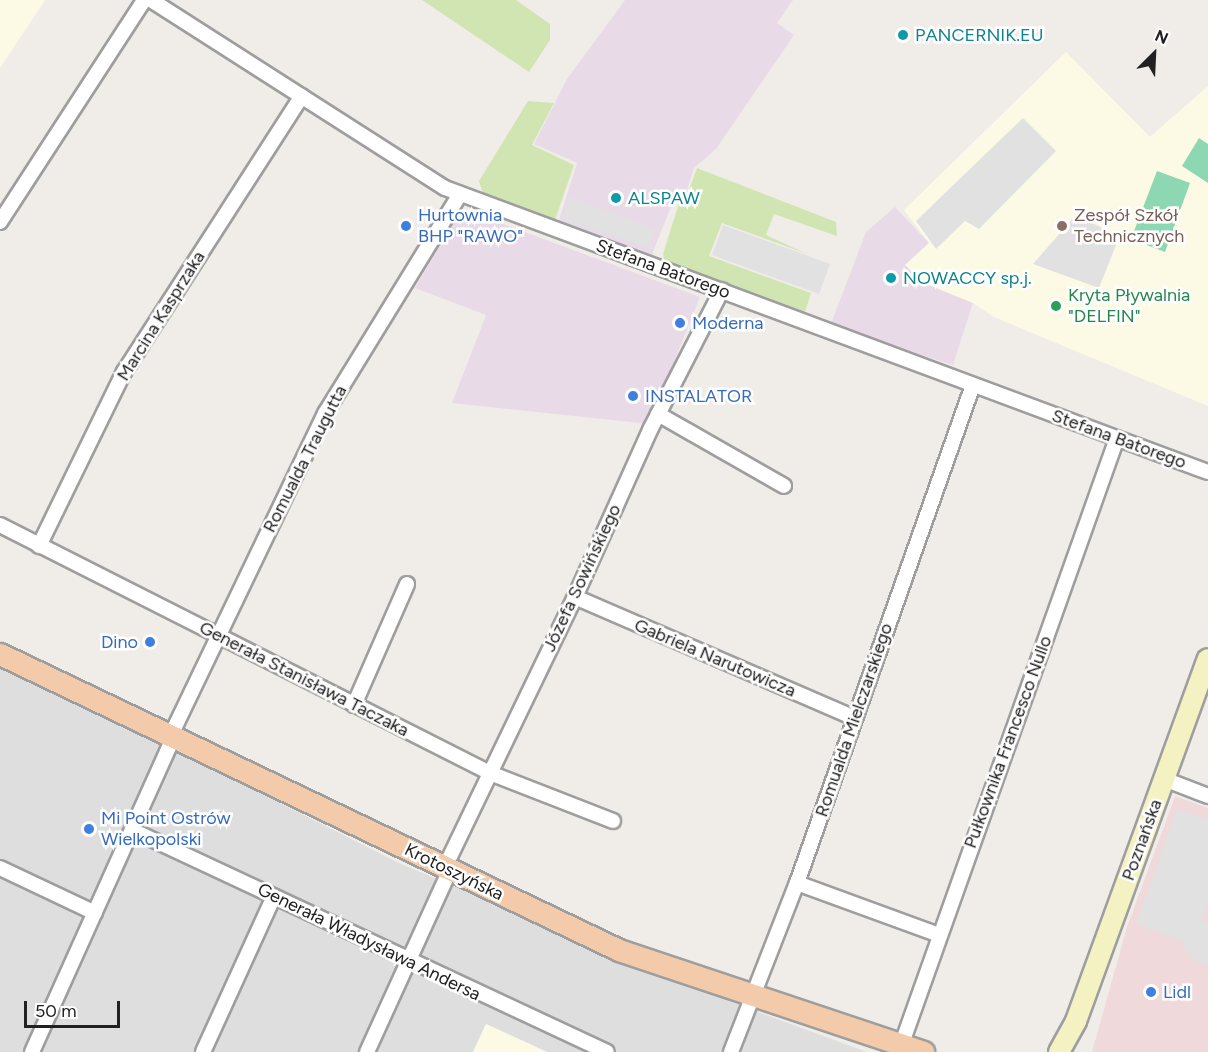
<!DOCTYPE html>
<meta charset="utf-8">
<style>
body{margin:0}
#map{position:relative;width:1208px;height:1052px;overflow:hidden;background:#f0ede8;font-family:Figtree,sans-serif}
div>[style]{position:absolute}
.residential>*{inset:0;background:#dfdede}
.commercial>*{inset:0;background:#efd9db}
.industrial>*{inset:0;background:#e8dbe7}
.education>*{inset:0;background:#fcfae5}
.grass>*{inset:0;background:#d1e5b3}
.pitch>*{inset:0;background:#8ed7b3}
.parking>*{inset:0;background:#e1e1e1}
.roads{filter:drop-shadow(2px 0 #9e9e9e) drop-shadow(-2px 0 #9e9e9e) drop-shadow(0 2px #9e9e9e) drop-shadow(0 -2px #9e9e9e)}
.minor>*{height:14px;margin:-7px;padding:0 7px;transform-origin:7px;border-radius:7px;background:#fff}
.secondary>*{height:20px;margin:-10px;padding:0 10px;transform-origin:10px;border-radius:10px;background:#f4f1c2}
.primary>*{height:21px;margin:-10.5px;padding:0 10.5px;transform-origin:10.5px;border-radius:10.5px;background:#f4cbaa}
.dots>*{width:16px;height:16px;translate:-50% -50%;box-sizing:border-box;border:3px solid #fff;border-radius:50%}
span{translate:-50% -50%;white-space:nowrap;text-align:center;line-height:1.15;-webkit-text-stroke:5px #fff;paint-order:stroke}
.culture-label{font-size:18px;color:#0d838f}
.left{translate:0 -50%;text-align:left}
.shop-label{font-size:18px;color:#366cbe}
.right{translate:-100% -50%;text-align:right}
.education-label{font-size:18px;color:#785e54}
.street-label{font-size:18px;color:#212121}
.leisure-label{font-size:18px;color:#27864d}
.north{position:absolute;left:1124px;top:24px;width:60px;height:60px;-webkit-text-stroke:4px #fff;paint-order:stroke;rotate:24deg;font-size:16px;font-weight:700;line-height:24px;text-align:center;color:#212121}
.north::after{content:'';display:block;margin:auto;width:21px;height:27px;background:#212121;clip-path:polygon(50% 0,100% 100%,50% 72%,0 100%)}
.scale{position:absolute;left:24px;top:1001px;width:96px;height:27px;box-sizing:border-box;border:3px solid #212121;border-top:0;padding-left:8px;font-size:18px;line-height:21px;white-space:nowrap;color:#212121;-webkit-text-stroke:4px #fff;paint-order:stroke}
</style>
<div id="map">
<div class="residential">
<i style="clip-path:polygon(0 668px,121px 723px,401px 864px,731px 1002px,867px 1052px,547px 1052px,486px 1024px,473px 1052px,0 1052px)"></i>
</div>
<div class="commercial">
<i style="clip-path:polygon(1175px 796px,1208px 808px,1208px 1052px,1092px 1052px,1127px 927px)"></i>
</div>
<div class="industrial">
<i style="clip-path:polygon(625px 0,793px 0,777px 23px,794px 35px,716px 149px,694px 168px,683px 202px,674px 199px,651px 257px,558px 223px,577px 163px,534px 144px,567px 79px)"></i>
<i style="clip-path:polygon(895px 207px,929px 243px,906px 265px,924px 283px,973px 303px,953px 365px,830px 326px,866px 232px)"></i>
<i style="clip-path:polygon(460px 212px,471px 212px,700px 297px,649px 424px,452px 403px,486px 315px,415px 288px)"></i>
</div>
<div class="education">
<i style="clip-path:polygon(0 0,45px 0,0 68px)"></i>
<i style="clip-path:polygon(1066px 52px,1150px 137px,1208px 86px,1208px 406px,994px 317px,973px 303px,924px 283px,905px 265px,929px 243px,904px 210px)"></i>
<i style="clip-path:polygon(486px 1024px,547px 1052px,473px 1052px)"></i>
</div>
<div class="grass">
<i style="clip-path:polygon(422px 0,516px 0,550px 24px,550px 40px,529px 72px)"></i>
<i style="clip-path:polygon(528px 101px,554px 103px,532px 145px,574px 165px,554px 223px,484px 197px,479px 181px)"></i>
<i style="clip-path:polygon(697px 168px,836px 222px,837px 236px,774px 214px,766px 235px,807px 254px,722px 223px,709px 256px,811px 293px,804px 315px,665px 263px,663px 254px,679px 203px,684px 203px)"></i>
</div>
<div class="pitch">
<i style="clip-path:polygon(1199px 138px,1208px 144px,1208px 183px,1182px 166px)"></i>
<i style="clip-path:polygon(1157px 171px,1190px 183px,1165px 252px,1131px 239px)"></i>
</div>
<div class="parking">
<i style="clip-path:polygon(1023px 118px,1056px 151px,979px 229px,965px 221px,936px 249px,916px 221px)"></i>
<i style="clip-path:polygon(570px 197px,655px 229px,649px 248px,563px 219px)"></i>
<i style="clip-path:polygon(1075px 216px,1120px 235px,1099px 288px,1033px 264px)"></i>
<i style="clip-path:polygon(723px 225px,830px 264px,819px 294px,712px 255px)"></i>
<i style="clip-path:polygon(1177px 809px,1208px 820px,1208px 901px,1201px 921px,1208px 924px,1208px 966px,1190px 958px,1191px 953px,1182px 950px,1185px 942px,1136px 924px)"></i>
</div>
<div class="roads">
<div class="minor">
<i style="left:151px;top:0;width:349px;rotate:32.6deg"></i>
<i style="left:445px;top:188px;width:814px;rotate:20.42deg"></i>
<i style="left:0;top:222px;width:265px;rotate:-57deg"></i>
<i style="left:658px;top:414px;width:145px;rotate:29.7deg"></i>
<i style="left:0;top:525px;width:549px;rotate:26.84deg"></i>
<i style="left:490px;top:773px;width:132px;rotate:21.3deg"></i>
<i style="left:39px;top:546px;width:194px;rotate:-64deg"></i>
<i style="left:124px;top:372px;width:328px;rotate:-57.2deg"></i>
<i style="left:575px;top:597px;width:304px;rotate:23.4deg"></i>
<i style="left:354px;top:705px;width:132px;rotate:-66.3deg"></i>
<i style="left:171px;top:735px;width:358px;rotate:-64.4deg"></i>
<i style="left:326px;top:412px;width:256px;rotate:-58.4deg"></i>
<i style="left:1164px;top:779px;width:47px;rotate:21.1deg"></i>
<i style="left:132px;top:830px;width:524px;rotate:25.05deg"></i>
<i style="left:445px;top:867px;width:300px;rotate:-64.3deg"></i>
<i style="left:575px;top:597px;width:185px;rotate:-65.8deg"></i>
<i style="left:651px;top:428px;width:155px;rotate:-62.8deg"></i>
<i style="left:0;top:868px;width:105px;rotate:25.3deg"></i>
<i style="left:797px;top:883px;width:151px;rotate:20.1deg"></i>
<i style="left:901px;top:1046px;width:645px;rotate:-70.44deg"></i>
<i style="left:32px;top:1052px;width:346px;rotate:-65.8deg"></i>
<i style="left:203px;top:1052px;width:171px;rotate:-65.5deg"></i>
<i style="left:367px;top:1052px;width:200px;rotate:-65.5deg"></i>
<i style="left:731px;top:1052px;width:181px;rotate:-68.7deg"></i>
<i style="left:797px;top:883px;width:528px;rotate:-70.54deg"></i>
</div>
<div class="secondary">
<i style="left:1059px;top:1052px;width:35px;rotate:-61deg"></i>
<i style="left:1076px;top:1021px;width:385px;rotate:-70deg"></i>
</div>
<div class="primary">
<i style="left:0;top:654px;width:686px;rotate:25.56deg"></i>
<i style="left:619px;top:950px;width:321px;rotate:18.5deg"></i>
</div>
</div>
<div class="dots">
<i style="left:903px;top:35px;background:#0f9aa8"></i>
<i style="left:616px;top:198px;background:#0f9aa8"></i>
<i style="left:406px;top:226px;background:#3f7fe0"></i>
<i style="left:1062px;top:226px;background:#8d6e63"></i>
<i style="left:891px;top:278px;background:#0f9aa8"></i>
<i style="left:1056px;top:306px;background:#2e9e5b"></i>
<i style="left:680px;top:323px;background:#3f7fe0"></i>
<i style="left:633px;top:396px;background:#3f7fe0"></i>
<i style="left:150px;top:642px;background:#3f7fe0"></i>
<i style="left:89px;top:829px;background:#3f7fe0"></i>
<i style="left:1151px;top:992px;background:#3f7fe0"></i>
</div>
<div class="culture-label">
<span class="left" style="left:915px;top:35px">PANCERNIK.EU</span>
<span class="left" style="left:628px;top:198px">ALSPAW</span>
<span class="left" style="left:903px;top:278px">NOWACCY sp.j.</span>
</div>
<div class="shop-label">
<span class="left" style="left:418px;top:226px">Hurtownia<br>BHP "RAWO"</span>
<span class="left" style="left:692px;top:323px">Moderna</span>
<span class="left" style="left:645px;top:396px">INSTALATOR</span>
<span class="right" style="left:138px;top:642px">Dino</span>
<span class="left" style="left:101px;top:829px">Mi Point Ostrów<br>Wielkopolski</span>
<span class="left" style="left:1163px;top:992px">Lidl</span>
</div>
<div class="education-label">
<span class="left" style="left:1074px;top:226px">Zespół Szkół<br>Technicznych</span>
</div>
<div class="street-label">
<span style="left:663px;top:269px;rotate:20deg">Stefana Batorego</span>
<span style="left:161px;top:316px;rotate:-58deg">Marcina Kasprzaka</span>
<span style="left:1119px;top:439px;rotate:20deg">Stefana Batorego</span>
<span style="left:305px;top:459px;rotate:-63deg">Romualda Traugutta</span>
<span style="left:582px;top:578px;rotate:-65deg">Józefa Sowińskiego</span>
<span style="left:715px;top:658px;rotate:23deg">Gabriela Narutowicza</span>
<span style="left:304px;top:679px;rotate:27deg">Generała Stanisława Taczaka</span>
<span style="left:854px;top:720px;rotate:-71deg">Romualda Mielczarskiego</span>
<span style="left:1008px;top:742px;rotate:-70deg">Pułkownika Francesco Nullo</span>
<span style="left:1142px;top:840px;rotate:-70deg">Poznańska</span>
<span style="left:454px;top:872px;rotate:26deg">Krotoszyńska</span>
<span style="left:369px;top:942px;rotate:26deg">Generała Władysława Andersa</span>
</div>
<div class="leisure-label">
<span class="left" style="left:1068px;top:306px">Kryta Pływalnia<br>"DELFIN"</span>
</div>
<div class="north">N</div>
<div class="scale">50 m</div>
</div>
